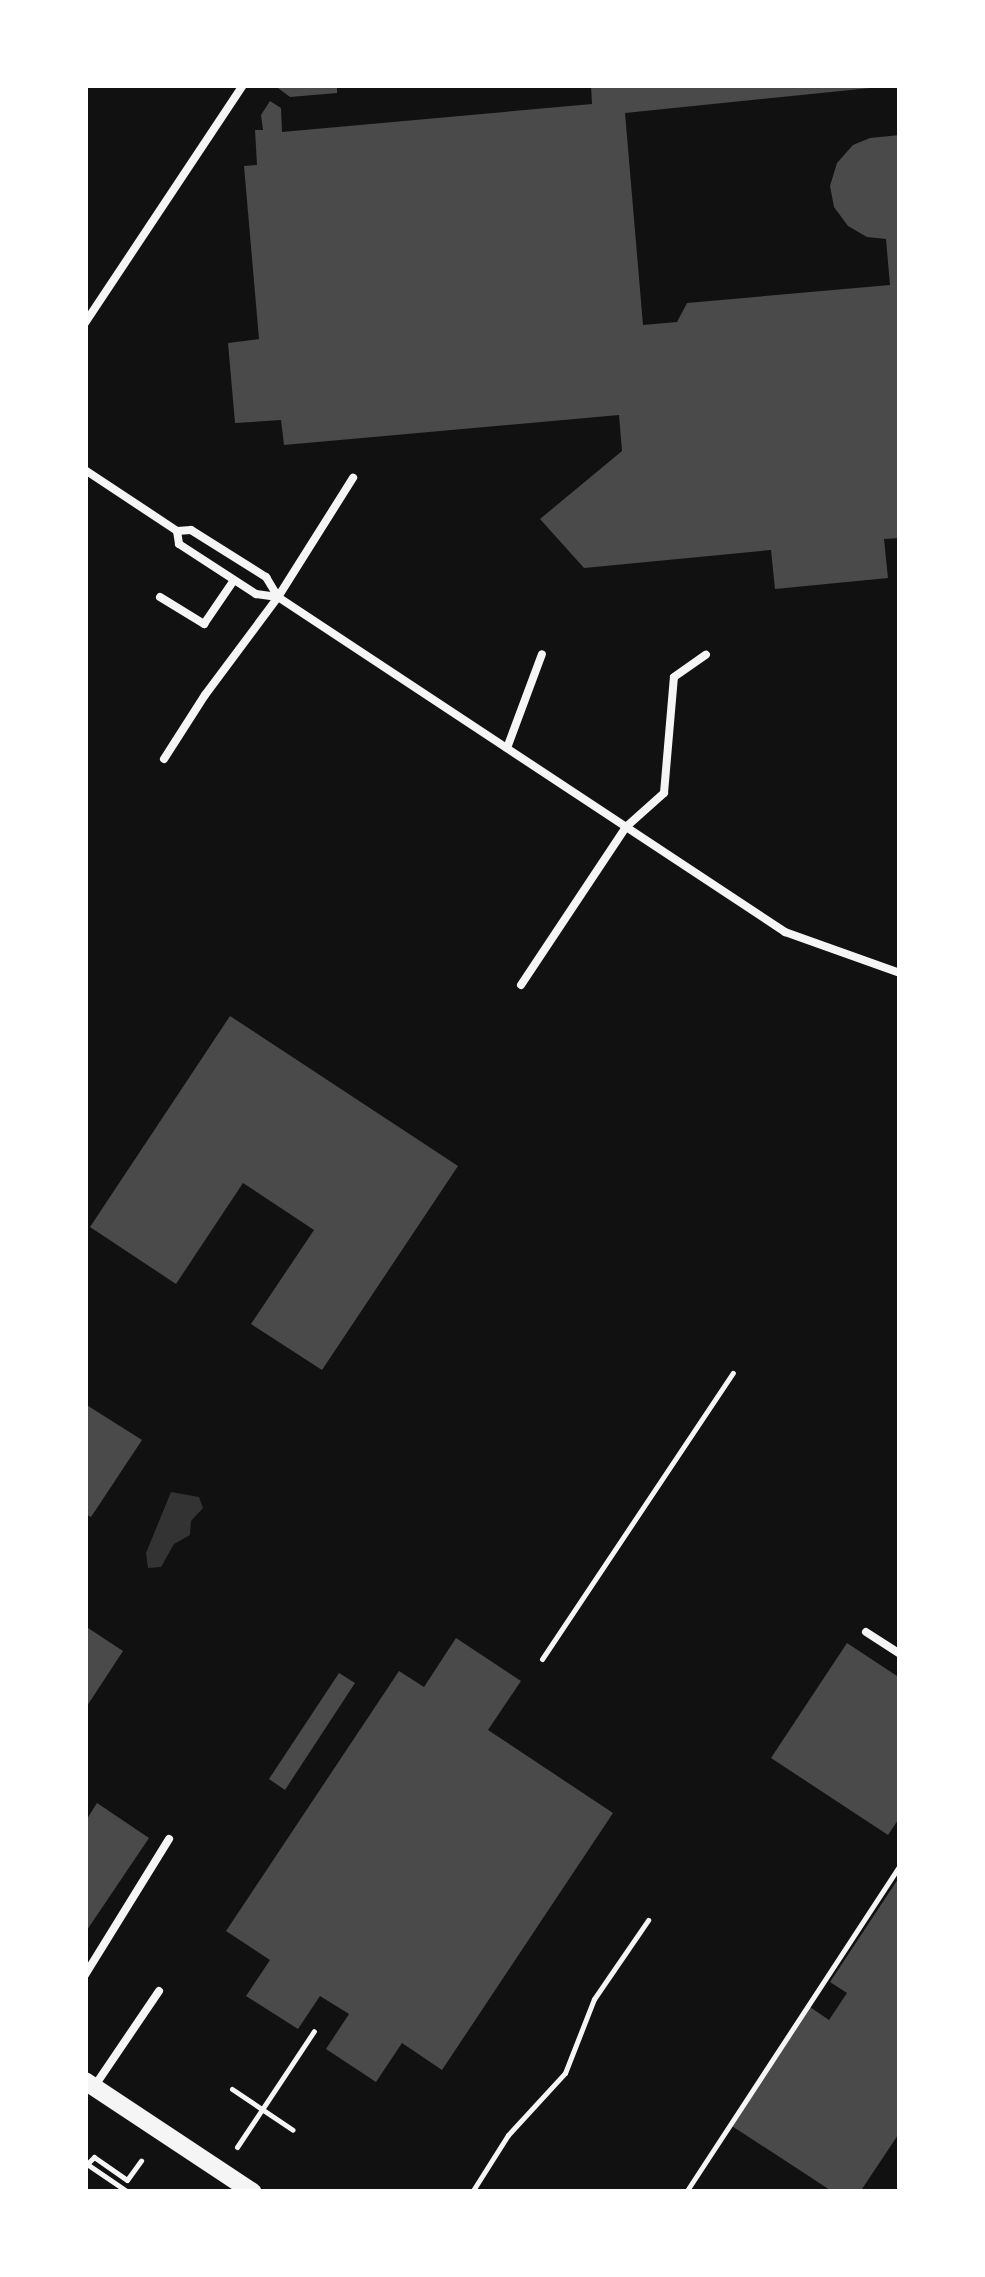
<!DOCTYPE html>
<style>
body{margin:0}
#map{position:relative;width:985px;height:2277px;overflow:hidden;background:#111;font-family:"Titillium Web",sans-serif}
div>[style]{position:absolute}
.water>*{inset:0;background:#333}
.building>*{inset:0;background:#4a4a4a}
.path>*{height:5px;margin:-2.5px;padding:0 2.5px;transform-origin:2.5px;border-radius:2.5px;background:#f5f5f5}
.service>*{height:8px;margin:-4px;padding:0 4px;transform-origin:4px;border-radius:4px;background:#f5f5f5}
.tertiary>*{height:18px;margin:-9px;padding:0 9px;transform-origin:9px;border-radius:9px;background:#f5f5f5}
span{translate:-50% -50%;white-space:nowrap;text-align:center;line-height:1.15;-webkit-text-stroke:10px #fff;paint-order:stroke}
.frame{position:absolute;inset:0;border:88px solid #fff;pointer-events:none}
</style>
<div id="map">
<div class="water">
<i style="clip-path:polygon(171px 1492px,199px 1497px,203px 1508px,191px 1521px,190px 1535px,174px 1544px,161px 1567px,148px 1568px,146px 1553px)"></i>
</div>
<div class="building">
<i style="clip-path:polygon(274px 85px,337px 85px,337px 93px,290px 97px)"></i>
<i style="clip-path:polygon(591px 85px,900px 85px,625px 113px,643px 325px,677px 322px,687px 303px,890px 285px,886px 239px,867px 237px,848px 226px,834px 207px,830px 186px,837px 163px,853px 145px,870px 138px,900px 135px,900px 538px,884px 539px,888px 578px,775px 589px,771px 550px,584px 568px,540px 519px,622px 451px,619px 415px,284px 445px,281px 420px,235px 423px,228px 343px,259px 339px,244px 166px,257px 165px,255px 130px,263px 130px,261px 115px,270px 101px,281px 108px,282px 132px,592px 104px)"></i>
<i style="clip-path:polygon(230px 1016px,458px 1166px,322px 1370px,251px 1324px,314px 1230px,243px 1183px,176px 1284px,90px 1227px)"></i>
<i style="clip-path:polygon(85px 1404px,142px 1440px,91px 1517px,85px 1514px)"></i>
<i style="clip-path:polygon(85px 1626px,123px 1651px,85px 1709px)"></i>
<i style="clip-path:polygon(456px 1638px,521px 1681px,488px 1730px,613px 1813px,442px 2070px,402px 2043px,376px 2082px,326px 2049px,349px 2014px,320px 1996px,298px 2029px,246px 1996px,270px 1960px,226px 1931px,399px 1671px,424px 1687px)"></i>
<i style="clip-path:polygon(847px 1643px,900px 1678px,900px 1817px,888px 1835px,771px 1758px)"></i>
<i style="clip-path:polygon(339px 1673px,355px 1683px,285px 1790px,269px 1779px)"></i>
<i style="clip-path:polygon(97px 1803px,149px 1838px,85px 1933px,85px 1822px)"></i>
<i style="clip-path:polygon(900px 1876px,900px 2132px,860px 2192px,833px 2192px,732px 2126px,810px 2007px,829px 2020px,847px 1993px,830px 1982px)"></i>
</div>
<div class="path">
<i style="left:542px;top:1659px;width:344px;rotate:-56.3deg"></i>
<i style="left:232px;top:2089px;width:73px;rotate:33.9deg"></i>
<i style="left:237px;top:2147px;width:139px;rotate:-56.4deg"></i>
<i style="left:128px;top:2192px;width:50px;rotate:-145.7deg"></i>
<i style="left:87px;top:2164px;width:10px;rotate:-45deg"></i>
<i style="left:94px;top:2157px;width:40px;rotate:34.9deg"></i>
<i style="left:127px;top:2180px;width:24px;rotate:-54deg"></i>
<i style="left:472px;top:2192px;width:67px;rotate:-57.7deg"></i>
<i style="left:508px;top:2135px;width:84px;rotate:-47.4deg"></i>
<i style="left:565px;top:2073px;width:79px;rotate:-68.6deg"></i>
<i style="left:594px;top:1999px;width:96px;rotate:-55.6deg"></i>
<i style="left:686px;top:2192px;width:391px;rotate:-56.8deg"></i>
</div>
<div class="service">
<i style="left:85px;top:323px;width:286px;rotate:-56.4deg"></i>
<i style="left:85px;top:470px;width:110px;rotate:33.5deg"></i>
<i style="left:177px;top:531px;width:14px;rotate:-4deg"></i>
<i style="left:191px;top:530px;width:89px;rotate:32.1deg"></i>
<i style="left:266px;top:577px;width:23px;rotate:59deg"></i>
<i style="left:278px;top:597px;width:608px;rotate:33.45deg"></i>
<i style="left:785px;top:932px;width:122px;rotate:19.6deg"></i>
<i style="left:177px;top:531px;width:13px;rotate:81deg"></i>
<i style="left:179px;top:544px;width:92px;rotate:33deg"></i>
<i style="left:256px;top:594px;width:22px;rotate:8deg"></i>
<i style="left:160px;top:597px;width:52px;rotate:31.5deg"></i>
<i style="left:204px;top:624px;width:53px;rotate:-55.7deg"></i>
<i style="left:507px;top:748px;width:100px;rotate:-69.6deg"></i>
<i style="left:164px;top:759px;width:76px;rotate:-57.4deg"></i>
<i style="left:205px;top:695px;width:122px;rotate:-53.3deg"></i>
<i style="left:278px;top:597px;width:141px;rotate:-57.8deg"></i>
<i style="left:521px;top:985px;width:190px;rotate:-56.4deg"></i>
<i style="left:626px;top:827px;width:51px;rotate:-41.8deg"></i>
<i style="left:664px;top:793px;width:116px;rotate:-85.1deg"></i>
<i style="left:674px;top:677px;width:39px;rotate:-35deg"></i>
<i style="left:866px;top:1632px;width:40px;rotate:32.9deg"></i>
<i style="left:85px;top:1975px;width:160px;rotate:-58.3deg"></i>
<i style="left:94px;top:2087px;width:116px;rotate:-55.9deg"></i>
</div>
<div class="tertiary">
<i style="left:85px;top:2081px;width:201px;rotate:33.5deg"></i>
</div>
<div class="frame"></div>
</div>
